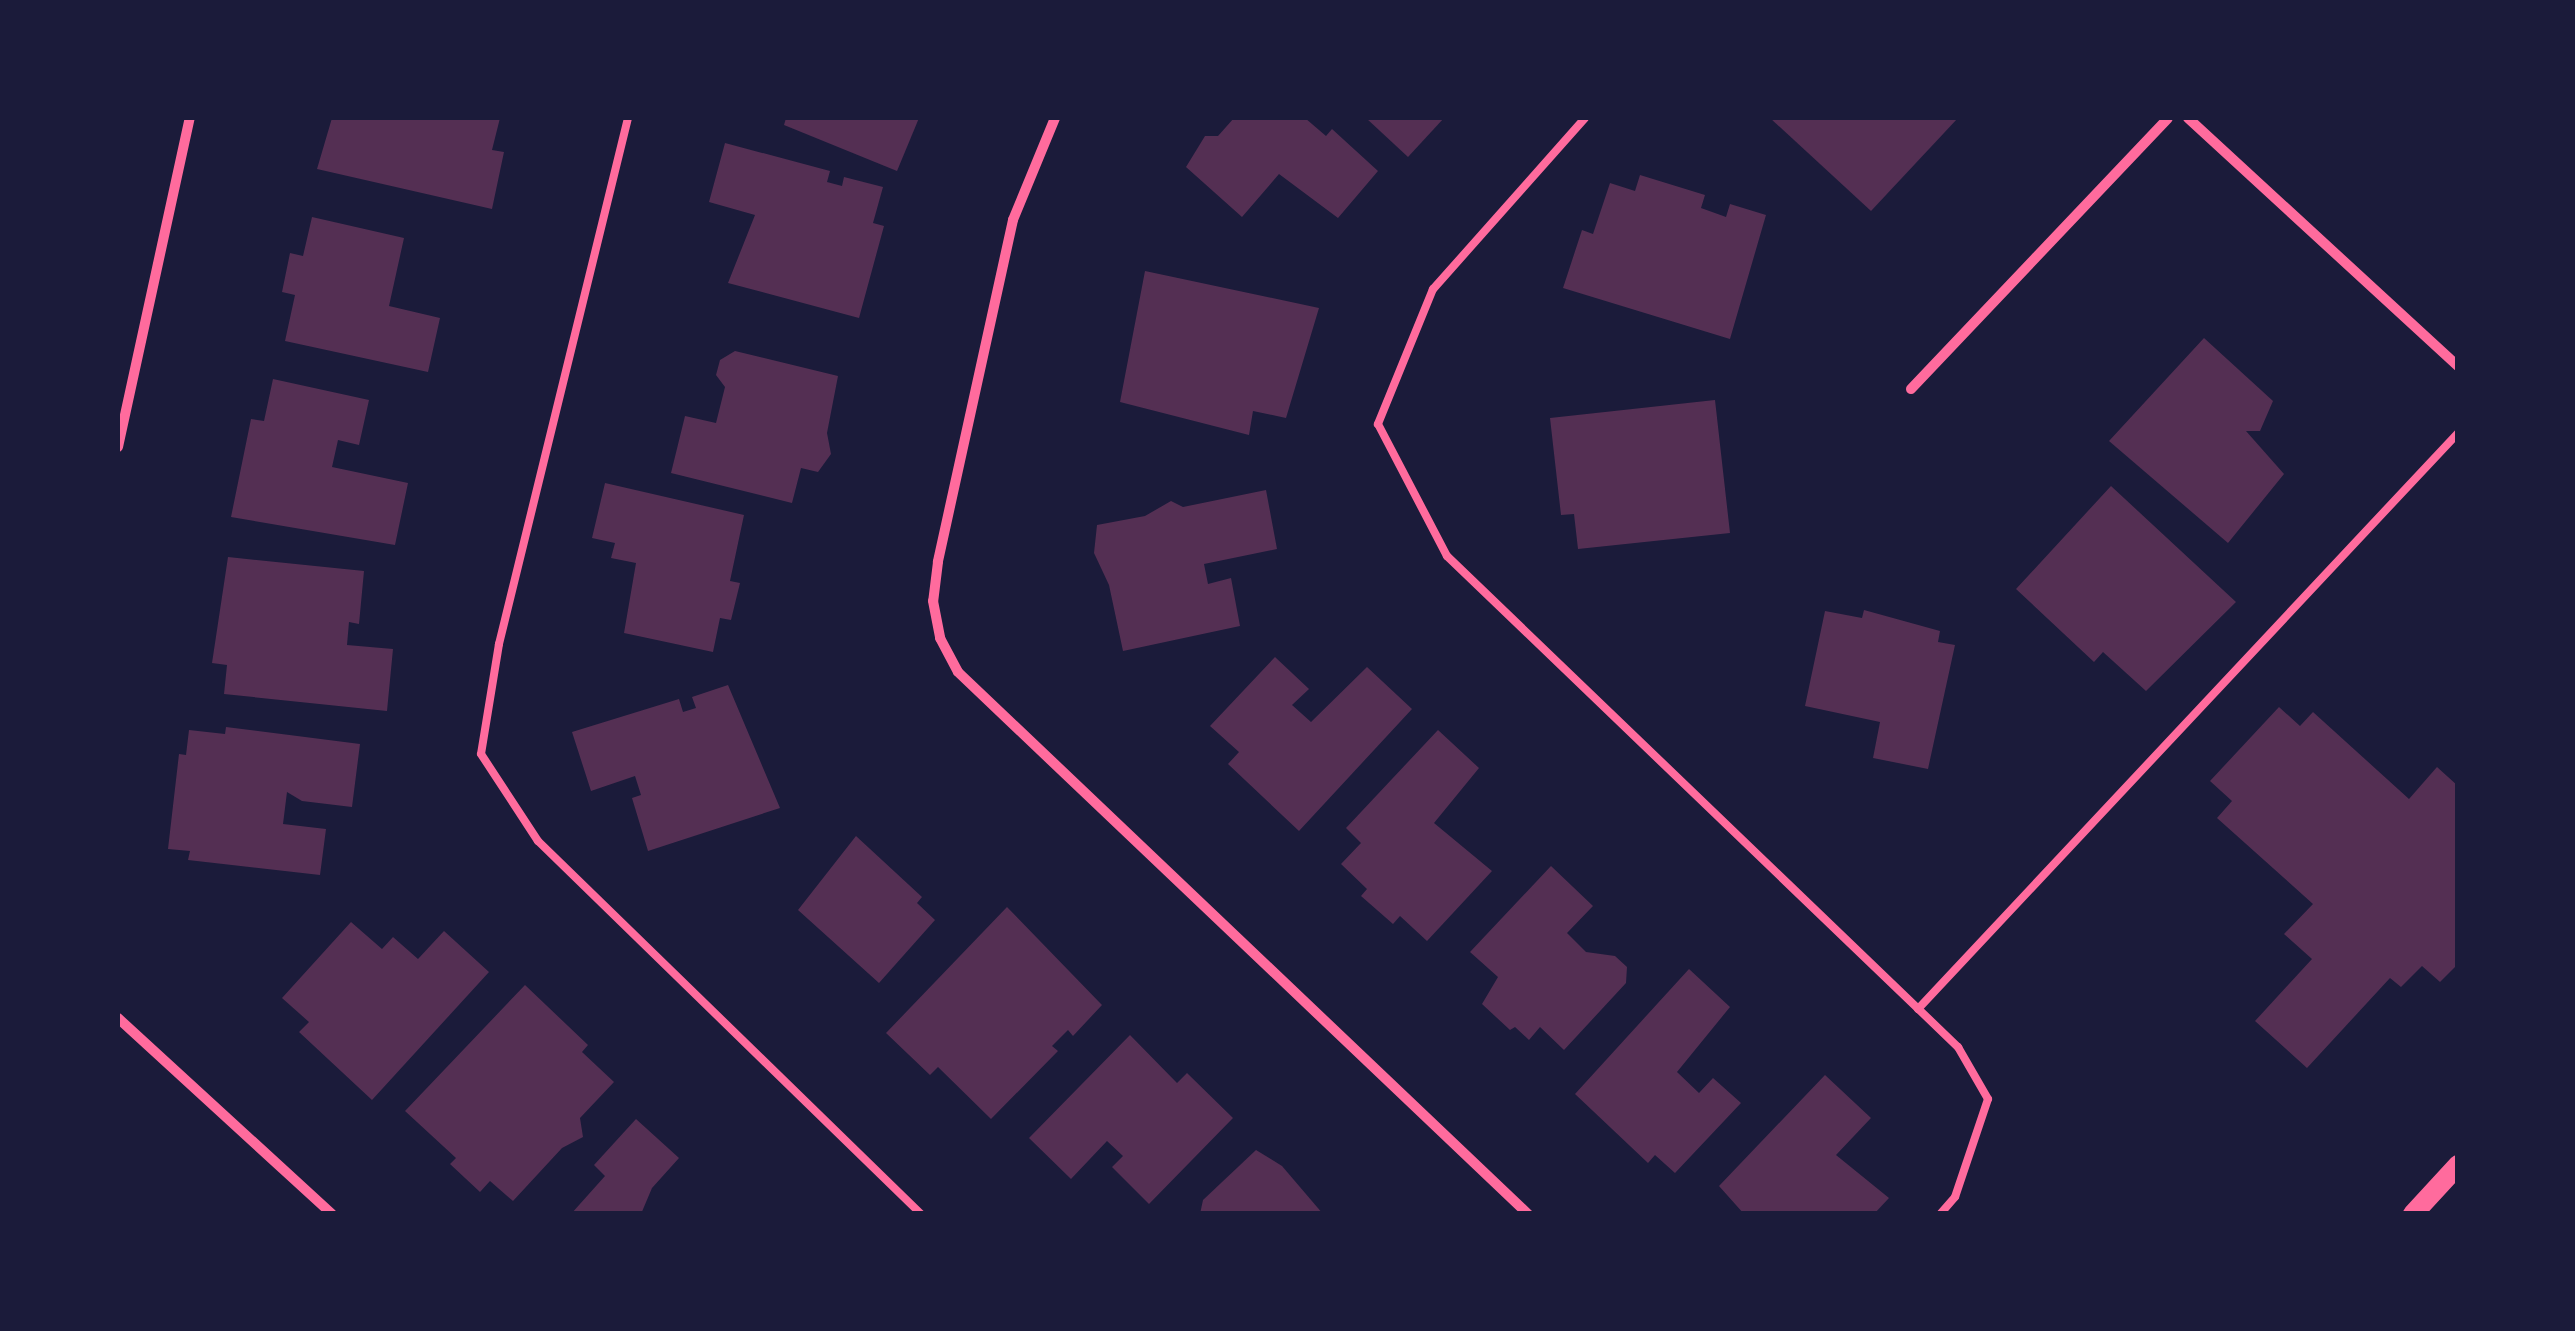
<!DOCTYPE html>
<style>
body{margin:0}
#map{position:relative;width:2575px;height:1331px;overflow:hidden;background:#1b1b3a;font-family:Barlow,sans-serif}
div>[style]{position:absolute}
.building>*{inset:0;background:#542f53}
.service>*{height:8px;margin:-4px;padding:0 4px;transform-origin:4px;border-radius:4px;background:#ff6b9d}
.minor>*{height:10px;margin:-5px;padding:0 5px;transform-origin:5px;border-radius:5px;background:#ff6b9d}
.secondary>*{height:20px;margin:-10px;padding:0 10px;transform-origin:10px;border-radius:10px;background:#ff6b9d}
span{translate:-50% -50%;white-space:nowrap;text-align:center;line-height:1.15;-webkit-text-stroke:8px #1b1b3a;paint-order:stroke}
.frame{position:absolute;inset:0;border:120px solid #1b1b3a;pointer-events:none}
</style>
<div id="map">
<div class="building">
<i style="clip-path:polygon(332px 118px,500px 118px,492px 150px,504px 152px,492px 209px,317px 169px)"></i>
<i style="clip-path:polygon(786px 118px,919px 118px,897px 171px,784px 125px)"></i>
<i style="clip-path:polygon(1234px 118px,1305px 118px,1326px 136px,1332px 129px,1378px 171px,1338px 218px,1279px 174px,1242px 217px,1186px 167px,1205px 136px,1218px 136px)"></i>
<i style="clip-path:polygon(1366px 118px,1444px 118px,1408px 157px)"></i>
<i style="clip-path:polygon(1770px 118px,1958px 118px,1871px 211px)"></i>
<i style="clip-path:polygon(725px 143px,830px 171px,827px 182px,842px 186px,844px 177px,883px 187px,873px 223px,884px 226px,859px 318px,728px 283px,755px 215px,709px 202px)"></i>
<i style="clip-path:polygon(1640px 175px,1705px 195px,1701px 208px,1726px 217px,1730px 204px,1766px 215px,1730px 339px,1563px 288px,1582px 230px,1593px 234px,1610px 183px,1635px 191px)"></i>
<i style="clip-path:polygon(312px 217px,404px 238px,389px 306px,440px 318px,428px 372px,285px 341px,295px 295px,282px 292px,290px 253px,303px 256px)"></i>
<i style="clip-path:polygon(1145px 271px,1319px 308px,1286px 418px,1253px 411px,1249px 435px,1120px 402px)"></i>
<i style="clip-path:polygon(2204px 338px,2273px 401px,2260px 431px,2246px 431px,2284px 474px,2228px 543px,2109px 441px)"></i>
<i style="clip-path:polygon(735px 351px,838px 376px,827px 433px,831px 454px,818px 472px,801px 468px,792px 503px,671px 473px,685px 416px,716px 423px,725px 387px,716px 375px,720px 360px)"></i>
<i style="clip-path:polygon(273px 379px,369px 400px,359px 445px,338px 440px,332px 467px,408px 483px,395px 545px,231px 517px,251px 419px,264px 421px)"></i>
<i style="clip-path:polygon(1715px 400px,1730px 533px,1578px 549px,1574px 514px,1561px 515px,1550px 418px)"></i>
<i style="clip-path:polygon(605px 483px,744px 515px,730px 581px,740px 583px,731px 620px,720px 618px,713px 652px,624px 633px,636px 563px,611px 558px,615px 543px,592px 538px)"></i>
<i style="clip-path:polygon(2111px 486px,2236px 602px,2146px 691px,2103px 652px,2094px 662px,2016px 589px)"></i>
<i style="clip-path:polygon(1266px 490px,1277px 549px,1204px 564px,1208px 584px,1231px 578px,1240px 626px,1123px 651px,1109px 585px,1094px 553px,1097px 525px,1145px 516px,1171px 501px,1183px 507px)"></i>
<i style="clip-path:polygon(228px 557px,364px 571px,359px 624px,349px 622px,347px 645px,393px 649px,387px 711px,224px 694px,227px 665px,212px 663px)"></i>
<i style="clip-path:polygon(1864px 610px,1940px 631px,1938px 642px,1955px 645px,1928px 769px,1873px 758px,1880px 722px,1805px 706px,1825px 611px,1862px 618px)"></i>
<i style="clip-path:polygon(1275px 657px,1309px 689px,1292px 705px,1311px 722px,1367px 667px,1412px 709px,1299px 831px,1228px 764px,1239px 752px,1210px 726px)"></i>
<i style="clip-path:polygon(728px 685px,780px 808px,648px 851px,632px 798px,641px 795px,635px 776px,591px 791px,572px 732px,679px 699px,683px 712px,696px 708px,692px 697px)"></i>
<i style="clip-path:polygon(2279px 707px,2300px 726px,2313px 712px,2409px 799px,2437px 767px,2458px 786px,2458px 964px,2440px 982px,2422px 966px,2401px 987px,2390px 978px,2307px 1068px,2255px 1021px,2312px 959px,2284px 934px,2313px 904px,2217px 818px,2232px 801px,2210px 781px)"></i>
<i style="clip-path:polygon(226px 727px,360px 744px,352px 807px,302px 801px,287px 792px,283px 824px,326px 829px,320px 875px,188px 860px,190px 851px,168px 849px,179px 754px,186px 755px,189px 730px,225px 734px)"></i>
<i style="clip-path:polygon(1438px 730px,1479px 768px,1434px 823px,1492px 871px,1427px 941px,1400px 916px,1393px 924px,1361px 896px,1367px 889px,1341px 864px,1361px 843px,1346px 828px)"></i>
<i style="clip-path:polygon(856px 836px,922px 897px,917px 903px,935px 920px,879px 983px,798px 910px)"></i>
<i style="clip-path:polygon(1551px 866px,1593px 906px,1567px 933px,1586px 952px,1615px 956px,1627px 967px,1626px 983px,1564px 1050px,1540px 1027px,1529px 1040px,1515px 1027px,1510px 1030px,1482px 1004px,1498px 977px,1470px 952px)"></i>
<i style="clip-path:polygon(1007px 907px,1102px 1005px,1073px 1036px,1068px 1030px,1052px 1046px,1058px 1051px,991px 1119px,938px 1067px,930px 1075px,886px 1033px)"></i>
<i style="clip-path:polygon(351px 922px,382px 949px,393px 937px,418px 959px,444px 931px,489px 972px,372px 1100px,299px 1032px,309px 1022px,282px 998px)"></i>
<i style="clip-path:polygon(1689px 969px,1730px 1007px,1677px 1072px,1699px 1093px,1713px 1078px,1741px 1103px,1675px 1173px,1655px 1155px,1648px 1163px,1575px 1094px)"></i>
<i style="clip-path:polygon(525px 985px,588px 1045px,582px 1052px,614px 1082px,580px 1118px,583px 1137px,562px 1148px,513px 1201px,490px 1181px,480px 1192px,450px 1164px,456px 1158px,405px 1111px)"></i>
<i style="clip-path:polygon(1130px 1035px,1177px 1083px,1187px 1073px,1233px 1118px,1149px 1204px,1112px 1167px,1123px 1156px,1107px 1141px,1071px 1179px,1029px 1138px)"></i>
<i style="clip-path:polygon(1825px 1075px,1871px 1118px,1836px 1155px,1889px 1198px,1874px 1214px,1744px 1214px,1719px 1186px)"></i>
<i style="clip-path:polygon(636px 1119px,679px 1158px,652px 1188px,641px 1214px,571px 1214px,605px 1176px,594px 1165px)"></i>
<i style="clip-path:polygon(1256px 1150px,1282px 1166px,1323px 1214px,1200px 1214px,1203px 1200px)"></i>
</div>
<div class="service">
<i style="left:628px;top:118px;width:542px;rotate:103.78deg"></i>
<i style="left:499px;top:644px;width:111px;rotate:99.3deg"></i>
<i style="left:481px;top:754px;width:104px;rotate:56.8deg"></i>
<i style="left:538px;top:841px;width:535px;rotate:44.24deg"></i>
<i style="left:1585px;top:118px;width:229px;rotate:131.6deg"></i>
<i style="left:1433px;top:289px;width:146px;rotate:112.2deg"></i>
<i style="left:1378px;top:424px;width:149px;rotate:62.4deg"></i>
<i style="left:1447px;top:556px;width:709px;rotate:43.86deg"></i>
<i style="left:1958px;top:1047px;width:60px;rotate:60deg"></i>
<i style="left:1988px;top:1099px;width:103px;rotate:108.6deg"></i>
<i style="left:1955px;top:1197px;width:23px;rotate:131deg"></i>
<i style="left:1918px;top:1009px;width:790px;rotate:-46.85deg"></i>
</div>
<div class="minor">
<i style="left:1055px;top:118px;width:110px;rotate:112.4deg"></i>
<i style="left:1013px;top:220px;width:350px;rotate:102.4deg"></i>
<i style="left:938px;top:562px;width:39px;rotate:97deg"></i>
<i style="left:933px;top:601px;width:38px;rotate:79deg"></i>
<i style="left:940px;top:638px;width:38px;rotate:62deg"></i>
<i style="left:958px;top:672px;width:787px;rotate:43.56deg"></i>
<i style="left:2188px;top:118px;width:367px;rotate:42.6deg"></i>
<i style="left:1911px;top:389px;width:373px;rotate:-46.5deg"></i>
<i style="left:118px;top:447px;width:337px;rotate:-77.7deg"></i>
<i style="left:118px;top:1018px;width:290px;rotate:42.5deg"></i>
</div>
<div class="secondary">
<i style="left:2413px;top:1214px;width:67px;rotate:-47.4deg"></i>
</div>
<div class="frame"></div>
</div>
